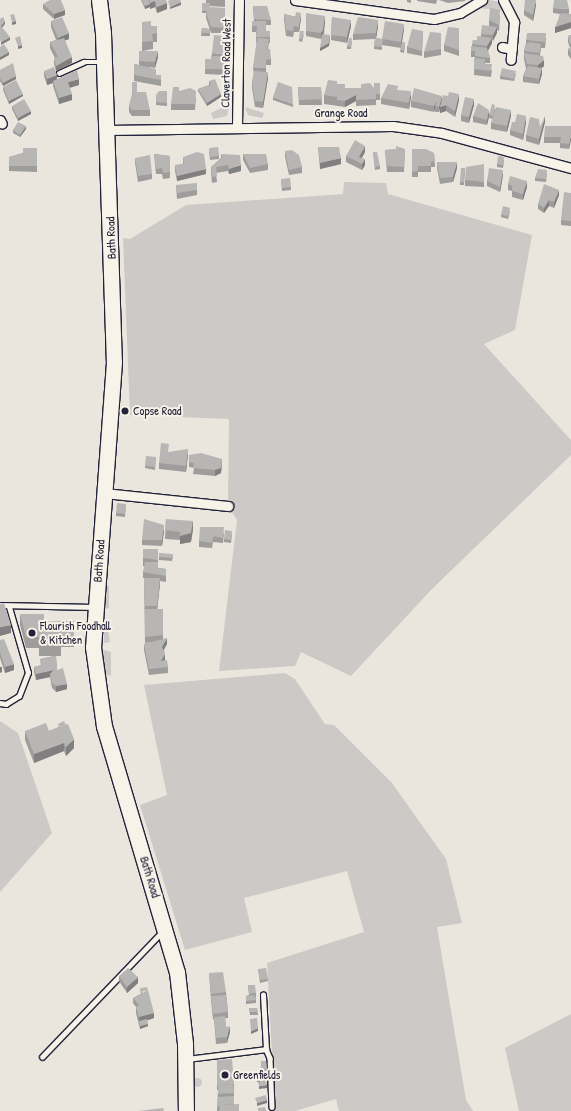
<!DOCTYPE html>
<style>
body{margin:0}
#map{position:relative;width:571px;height:1111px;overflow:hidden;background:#eae6de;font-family:"Patrick Hand",sans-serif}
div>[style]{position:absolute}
.green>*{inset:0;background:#cdc9c6}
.round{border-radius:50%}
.roads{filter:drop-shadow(1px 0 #22223b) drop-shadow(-1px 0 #22223b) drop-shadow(0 1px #22223b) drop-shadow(0 -1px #22223b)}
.service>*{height:4.5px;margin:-2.25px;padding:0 2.25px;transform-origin:2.25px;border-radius:2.25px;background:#f7f3e8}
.minor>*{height:9px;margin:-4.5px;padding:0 4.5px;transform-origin:4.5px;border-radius:4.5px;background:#f7f3e8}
.trunk>*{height:15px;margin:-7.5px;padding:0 7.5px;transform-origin:7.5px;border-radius:7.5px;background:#f7f3e8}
.wall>*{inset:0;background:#9e9d9c}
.shaded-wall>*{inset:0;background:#817f7f}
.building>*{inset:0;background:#b8b6b5}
.dots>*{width:11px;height:11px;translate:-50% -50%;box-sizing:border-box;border:2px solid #f7f3e8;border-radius:50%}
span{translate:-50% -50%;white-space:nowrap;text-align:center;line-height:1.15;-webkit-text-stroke:4px #f7f3e8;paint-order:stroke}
.street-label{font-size:12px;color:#22223b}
.poi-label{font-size:12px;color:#22223b}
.left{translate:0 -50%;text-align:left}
</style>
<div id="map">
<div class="green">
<i style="clip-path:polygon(490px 0,500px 2px,506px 11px,479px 8px)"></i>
<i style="clip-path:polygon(230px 104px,227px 116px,213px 119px,211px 113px)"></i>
<i style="clip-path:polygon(245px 107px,264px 113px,262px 118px,248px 115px)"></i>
<i style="clip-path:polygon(344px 182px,386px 183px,388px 194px,532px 235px,515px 330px,484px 344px,571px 440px,571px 455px,432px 589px,351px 676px,301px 652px,295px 666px,219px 671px,237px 520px,228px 506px,229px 419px,130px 415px,123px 238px,130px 239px,186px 205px,343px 194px)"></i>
<i style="clip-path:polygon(105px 586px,109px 586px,109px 608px,105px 609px)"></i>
<i style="clip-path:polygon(106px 619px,110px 642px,104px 643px,103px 620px)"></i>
<i style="clip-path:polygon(105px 650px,111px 652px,111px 676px,103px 674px,102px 652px)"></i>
<i style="clip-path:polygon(285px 673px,295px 679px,325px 724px,334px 725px,392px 783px,446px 859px,462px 923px,437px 927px,466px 1100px,473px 1111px,339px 1111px,336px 1099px,295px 1111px,275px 1111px,267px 963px,364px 932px,347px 871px,244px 898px,252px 932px,185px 950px,140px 805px,167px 795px,144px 685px)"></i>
<i style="clip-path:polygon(0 721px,18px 733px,52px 833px,0 892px)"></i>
<i style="clip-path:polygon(571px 1014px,571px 1111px,519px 1111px,505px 1048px)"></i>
<i class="round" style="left:192.5px;top:1077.5px;width:9px;height:9px"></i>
</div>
<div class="roads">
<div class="service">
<i style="left:59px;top:73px;width:27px;rotate:-24deg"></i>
<i style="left:84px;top:62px;width:18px"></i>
<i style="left:0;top:605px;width:94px;rotate:1.2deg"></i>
<i style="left:0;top:703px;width:6px;rotate:9deg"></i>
<i style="left:6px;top:704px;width:15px;rotate:-32deg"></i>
<i style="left:19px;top:696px;width:25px;rotate:-69deg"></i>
<i style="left:28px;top:673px;width:69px;rotate:-106.1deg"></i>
<i style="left:266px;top:1049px;width:10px;rotate:66deg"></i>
<i style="left:270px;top:1058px;width:49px;rotate:87.7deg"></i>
<i style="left:42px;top:1057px;width:175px;rotate:-46.2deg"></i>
<i style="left:187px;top:1059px;width:80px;rotate:-7.2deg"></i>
<i style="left:266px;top:1049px;width:54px;rotate:-93.2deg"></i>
</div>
<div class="minor">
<i style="left:295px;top:0;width:140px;rotate:7.8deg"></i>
<i style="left:434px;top:19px;width:27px;rotate:-13deg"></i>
<i style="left:460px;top:13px;width:26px;rotate:-31deg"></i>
<i style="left:503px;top:0;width:25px;rotate:63deg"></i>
<i style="left:514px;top:22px;width:38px;rotate:95deg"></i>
<i style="left:502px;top:47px;width:10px;rotate:11deg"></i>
<i style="left:0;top:120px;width:4px;rotate:63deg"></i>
<i style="left:237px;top:126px;width:126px;rotate:-89.1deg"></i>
<i style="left:106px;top:130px;width:287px;rotate:-0.8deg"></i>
<i style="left:393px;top:126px;width:49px;rotate:8.1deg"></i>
<i style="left:442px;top:133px;width:134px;rotate:15.2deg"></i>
<i style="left:104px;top:493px;width:125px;rotate:6deg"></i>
</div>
<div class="trunk">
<i style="left:99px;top:0;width:33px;rotate:83deg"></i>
<i style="left:103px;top:33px;width:329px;rotate:88.1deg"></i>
<i style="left:114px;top:362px;width:286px;rotate:94.2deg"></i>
<i style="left:93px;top:647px;width:80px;rotate:82.1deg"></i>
<i style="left:104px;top:726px;width:257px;rotate:73.5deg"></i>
<i style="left:177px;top:972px;width:71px;rotate:83.6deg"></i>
<i style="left:185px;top:1043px;width:68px;rotate:89.2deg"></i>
</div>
</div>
<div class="wall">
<i style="clip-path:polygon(141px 0,166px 0,167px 9px,157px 13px,155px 7px,150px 9px,150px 7px,145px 9px)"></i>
<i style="clip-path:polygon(206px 0,225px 0,225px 7px,210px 6px,210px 9px,225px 8px,224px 33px,211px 33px,206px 18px,206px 13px,202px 13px,202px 3px,206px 3px)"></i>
<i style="clip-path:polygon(407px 0,411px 0,411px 3px,407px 2px)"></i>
<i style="clip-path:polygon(417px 0,437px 0,436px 4px,417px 1px)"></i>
<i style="clip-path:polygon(439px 0,465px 0,465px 1px,448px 3px)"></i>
<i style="clip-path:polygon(43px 4px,65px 15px,54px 19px,43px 9px)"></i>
<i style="clip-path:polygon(536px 5px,533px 21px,524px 15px,524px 10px)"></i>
<i style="clip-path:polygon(253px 6px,271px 20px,271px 25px,266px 25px,266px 31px,270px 31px,270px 43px,269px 43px,268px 49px,271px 59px,271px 65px,266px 65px,266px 72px,268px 78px,263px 108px,255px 107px,252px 88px,252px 82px,254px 74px,253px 68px,257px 43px,256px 43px,256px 32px,252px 32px,252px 21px,254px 21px)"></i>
<i style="clip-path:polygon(553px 8px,569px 9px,569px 14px,571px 14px,571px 28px,555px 33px,560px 14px,553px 13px)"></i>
<i style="clip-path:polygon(306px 13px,325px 22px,324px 34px,330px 38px,329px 46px,320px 51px,322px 37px,321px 39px,306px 36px)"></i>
<i style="clip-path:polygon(284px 14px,301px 18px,299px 32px,294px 32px,293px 37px,286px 36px,284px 20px)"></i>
<i style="clip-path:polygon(500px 15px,499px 31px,497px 30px,497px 33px,492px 41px,492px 43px,488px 51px,490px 58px,490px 63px,485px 63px,485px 64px,492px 70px,491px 77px,474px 75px,475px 57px,471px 57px,471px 51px,473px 40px,477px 40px,481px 36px,481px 34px,489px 26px,489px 20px)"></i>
<i style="clip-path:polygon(332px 17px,351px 26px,347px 43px,331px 40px)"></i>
<i style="clip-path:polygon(51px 21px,69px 39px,65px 40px,72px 63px,56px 71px,54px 64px,54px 58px,55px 58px,50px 48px,50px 42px,56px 40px,51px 27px)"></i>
<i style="clip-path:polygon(142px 22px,151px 26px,157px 33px,157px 42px,153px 42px,153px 49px,143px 51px,158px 57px,155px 68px,149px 67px,156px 75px,161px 75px,161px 86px,134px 81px,134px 64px,139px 65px,139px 51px,142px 51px)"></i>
<i style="clip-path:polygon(378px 26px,376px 38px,382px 39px,404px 29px,402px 42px,405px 45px,404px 53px,400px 52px,401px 48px,382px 45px,382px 50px,374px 49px,375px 39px,353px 40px,353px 34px)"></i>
<i style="clip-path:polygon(202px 28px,210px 29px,210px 36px,201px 36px)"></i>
<i style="clip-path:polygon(459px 28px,459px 56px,444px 51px,444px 45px)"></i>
<i style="clip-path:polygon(571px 30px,571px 59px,568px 55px,568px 49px,570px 48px,568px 42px,568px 36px,571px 35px)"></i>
<i style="clip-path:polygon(423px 31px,422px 56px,407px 53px,407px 47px)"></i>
<i style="clip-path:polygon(441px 33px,441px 55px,424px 58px,424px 52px)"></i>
<i style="clip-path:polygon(304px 34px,302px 42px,299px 41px,299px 39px)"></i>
<i style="clip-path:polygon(546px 38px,545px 48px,541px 48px,540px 55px,544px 66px,542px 68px,542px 74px,539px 84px,523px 82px,523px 76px,526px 69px,524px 59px,524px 51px,526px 44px,526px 40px)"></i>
<i style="clip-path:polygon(352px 41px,351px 49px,347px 49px,347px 46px)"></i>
<i style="clip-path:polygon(212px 53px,224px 54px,224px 75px,205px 74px,205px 59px,211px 59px)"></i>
<i style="clip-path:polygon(0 70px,16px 79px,3px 86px,0 81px)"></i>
<i style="clip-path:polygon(44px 71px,57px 79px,79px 85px,70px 88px,72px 100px,59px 104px,53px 86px,53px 83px,47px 85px,44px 76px)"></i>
<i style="clip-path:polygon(516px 74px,514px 81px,500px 79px,500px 76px)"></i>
<i style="clip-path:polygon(209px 81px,221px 97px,207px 106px,198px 91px,198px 89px,209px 85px)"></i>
<i style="clip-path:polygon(132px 82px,137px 92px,150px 110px,150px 116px,132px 116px,129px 112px,129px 106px,132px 95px)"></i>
<i style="clip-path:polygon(380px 83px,380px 100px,376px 100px,376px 105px,356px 106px,356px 101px,345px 107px,324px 104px,324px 95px,337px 84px,345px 88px,374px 88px)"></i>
<i style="clip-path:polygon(3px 87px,23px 96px,9px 104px,3px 90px)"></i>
<i style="clip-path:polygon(298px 87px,321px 87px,322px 105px,299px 105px)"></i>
<i style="clip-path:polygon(398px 90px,411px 97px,409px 109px,381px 104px,381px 98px)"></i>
<i style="clip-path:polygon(167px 91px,167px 106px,156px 105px,156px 95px)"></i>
<i style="clip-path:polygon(179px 91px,196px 97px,195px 110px,171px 110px,171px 104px)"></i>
<i style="clip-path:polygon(273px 97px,293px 104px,293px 107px,273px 100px)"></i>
<i style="clip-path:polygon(459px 100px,455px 117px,446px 111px,440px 113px,440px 107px)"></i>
<i style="clip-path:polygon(411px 101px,442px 101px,439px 112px,435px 112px,435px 109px,434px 112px,411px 107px)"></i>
<i style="clip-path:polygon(474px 105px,469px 123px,461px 121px,461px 115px)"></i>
<i style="clip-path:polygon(12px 106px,31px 114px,18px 121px,12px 109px)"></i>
<i style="clip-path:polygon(495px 109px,511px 116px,507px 132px,491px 129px,491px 123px,493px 119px,489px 118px,487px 125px,473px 122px,473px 116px,489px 113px)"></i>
<i style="clip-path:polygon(515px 122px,526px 122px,523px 140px,510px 135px,510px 130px)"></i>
<i style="clip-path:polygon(545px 122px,539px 145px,526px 141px,526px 135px,540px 127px)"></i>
<i style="clip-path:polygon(571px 126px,569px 149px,560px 148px,560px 143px,544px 143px,544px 137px)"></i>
<i style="clip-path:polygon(26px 129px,20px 137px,13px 133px,13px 130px)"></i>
<i style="clip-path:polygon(318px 147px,341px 164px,320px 169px)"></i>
<i style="clip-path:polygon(37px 148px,37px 172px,9px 171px,9px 157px,23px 153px)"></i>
<i style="clip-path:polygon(405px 149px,404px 172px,387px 172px,385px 150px)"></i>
<i style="clip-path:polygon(412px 149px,434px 153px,435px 167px,431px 167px,431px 172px,418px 172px,418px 177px,412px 177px)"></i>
<i style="clip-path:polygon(209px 151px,219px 156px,219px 159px,210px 160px)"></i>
<i style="clip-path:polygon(285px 151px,302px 167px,302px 173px,289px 175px,285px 157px)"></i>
<i style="clip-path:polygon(365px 152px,362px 158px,365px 165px,362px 170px,346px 162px,346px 156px)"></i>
<i style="clip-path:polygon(373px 152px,380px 166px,380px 169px,375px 170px)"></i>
<i style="clip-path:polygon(154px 154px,170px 156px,170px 178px,163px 179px,162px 174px,156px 174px)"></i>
<i style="clip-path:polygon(221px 154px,241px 171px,229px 174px,228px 171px,216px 173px,217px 182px,212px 183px,211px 173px,211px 167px,221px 158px)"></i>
<i style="clip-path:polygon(243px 154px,268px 164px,268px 170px,250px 173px,243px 160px)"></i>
<i style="clip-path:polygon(183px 157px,206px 174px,177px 181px,175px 171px,175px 165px,183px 164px)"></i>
<i style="clip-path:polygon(135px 158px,152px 174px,152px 179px,138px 182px,135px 163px)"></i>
<i style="clip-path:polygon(504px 160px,503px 168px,497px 167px,497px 164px)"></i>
<i style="clip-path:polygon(437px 162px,457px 168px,453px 182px,440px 184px,437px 168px)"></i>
<i style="clip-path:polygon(484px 164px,484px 187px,465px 186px,465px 180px)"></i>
<i style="clip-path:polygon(465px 168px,464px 185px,460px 185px,460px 182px)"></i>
<i style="clip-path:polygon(547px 173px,546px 182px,535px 181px,535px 178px)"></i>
<i style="clip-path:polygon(503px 175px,500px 192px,487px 186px,487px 181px)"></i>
<i style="clip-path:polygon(281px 179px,291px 187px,291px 190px,282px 191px)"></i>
<i style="clip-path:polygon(508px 184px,527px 187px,523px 200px,512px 197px,512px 191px,508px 190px)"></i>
<i style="clip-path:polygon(176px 185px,197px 190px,197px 195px,177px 199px)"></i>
<i style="clip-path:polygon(571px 193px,571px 226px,561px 225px,561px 220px)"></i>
<i style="clip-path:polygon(559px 195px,554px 208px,549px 206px,544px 213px,538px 209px,538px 204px)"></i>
<i style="clip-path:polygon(510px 211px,508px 219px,501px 217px,501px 215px)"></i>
<i style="clip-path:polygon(169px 452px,188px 454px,186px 472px,159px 469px,159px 463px)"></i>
<i style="clip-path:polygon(156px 457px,155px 470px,145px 468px,145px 466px)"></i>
<i style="clip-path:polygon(189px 462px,222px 465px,221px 473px,215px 476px,193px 474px,194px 468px,189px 467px)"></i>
<i style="clip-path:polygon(126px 504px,125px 517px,116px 516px,116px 513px)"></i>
<i style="clip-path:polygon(166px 519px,193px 529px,191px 542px,180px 544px,180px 540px,165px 539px)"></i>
<i style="clip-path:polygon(164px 531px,162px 546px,142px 545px,142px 540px)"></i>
<i style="clip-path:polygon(224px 533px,223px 543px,213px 542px,212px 548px,199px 547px,199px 541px)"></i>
<i style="clip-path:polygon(232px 534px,231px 543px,224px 542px,224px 539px)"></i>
<i style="clip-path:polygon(143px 549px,158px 549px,158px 568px,166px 569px,166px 582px,160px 581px,157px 609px,163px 609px,163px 639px,167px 644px,164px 650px,165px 660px,168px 667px,168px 673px,149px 675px,144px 650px,144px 644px,154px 642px,145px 643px,144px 578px,146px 578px,143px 578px,143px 572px,145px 567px,143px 566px)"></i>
<i style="clip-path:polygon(159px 553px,173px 556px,172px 561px,159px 560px)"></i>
<i style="clip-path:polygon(20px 614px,44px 622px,74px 621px,74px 647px,61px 647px,61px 656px,56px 656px,57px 670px,67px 689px,56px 692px,52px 688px,50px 677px,36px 680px,34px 672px,34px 667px,41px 665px,40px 659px,54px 656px,39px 656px,39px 648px,26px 648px,20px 625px)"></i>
<i style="clip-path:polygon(0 640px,14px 670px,5px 673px,0 658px)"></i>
<i style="clip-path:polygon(58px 724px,74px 748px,66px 756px,64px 751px,34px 763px,25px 740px,25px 731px,49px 731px,59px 727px)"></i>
<i style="clip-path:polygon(258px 969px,268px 979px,268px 981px,260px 983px)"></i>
<i style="clip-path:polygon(209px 973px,226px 992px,228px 1012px,228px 1018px,225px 1018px,226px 1027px,230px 1032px,227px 1043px,216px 1044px,214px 1019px,213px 1020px,211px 1000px)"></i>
<i style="clip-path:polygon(119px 976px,138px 983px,127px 993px,119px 981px)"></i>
<i style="clip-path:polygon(248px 985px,256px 993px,256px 1003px,246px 1004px,246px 996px,249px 995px)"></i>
<i style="clip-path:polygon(140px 988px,154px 1018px,147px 1020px,148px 1026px,140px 1029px,136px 1013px,136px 1007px,133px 1003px,133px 998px,141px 994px)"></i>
<i style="clip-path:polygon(249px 1008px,257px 1008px,258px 1015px,250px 1015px)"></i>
<i style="clip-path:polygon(217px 1060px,234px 1084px,234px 1104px,239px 1111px,217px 1111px,218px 1090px,217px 1090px)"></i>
<i style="clip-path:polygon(261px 1061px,267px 1069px,267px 1072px,264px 1072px,257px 1082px,255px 1072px,261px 1071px)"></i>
</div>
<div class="shaded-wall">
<i style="clip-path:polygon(536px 0,536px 5px,533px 21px,533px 15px)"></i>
<i style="clip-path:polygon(155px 1px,155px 7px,150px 9px,150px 3px)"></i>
<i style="clip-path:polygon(181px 2px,181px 5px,170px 9px,170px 7px)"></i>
<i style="clip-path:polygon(167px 3px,167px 9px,157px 13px,157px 7px)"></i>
<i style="clip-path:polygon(150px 4px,150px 7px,145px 9px,145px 6px)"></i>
<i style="clip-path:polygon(65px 10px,65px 15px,54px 19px,54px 14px)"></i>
<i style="clip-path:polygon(301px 13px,301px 18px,299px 32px,299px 27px)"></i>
<i style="clip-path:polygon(325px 16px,325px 22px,323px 35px,321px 39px,321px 33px)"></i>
<i style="clip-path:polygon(351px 20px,351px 26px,347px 43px,347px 37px)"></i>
<i style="clip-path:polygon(378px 20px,378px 26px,376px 39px,376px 33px)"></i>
<i style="clip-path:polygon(5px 21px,5px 24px,1px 29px,1px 26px)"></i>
<i style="clip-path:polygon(16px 21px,16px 24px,12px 25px,12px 22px)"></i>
<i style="clip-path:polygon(571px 22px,571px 28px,555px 33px,555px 27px)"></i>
<i style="clip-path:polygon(404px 24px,404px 29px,401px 48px,401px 42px)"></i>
<i style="clip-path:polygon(497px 27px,497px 33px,493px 41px,493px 35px)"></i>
<i style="clip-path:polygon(69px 33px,69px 39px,58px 43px,58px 38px)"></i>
<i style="clip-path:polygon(330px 35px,329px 46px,320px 51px,320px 48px)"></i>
<i style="clip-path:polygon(10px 37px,10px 40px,1px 45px,1px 42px)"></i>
<i style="clip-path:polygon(492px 38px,492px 43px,487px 52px,487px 46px)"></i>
<i style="clip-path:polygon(22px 45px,22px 48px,18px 49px,18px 46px)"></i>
<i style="clip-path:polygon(158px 51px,158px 57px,155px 68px,155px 62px)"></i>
<i style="clip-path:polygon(9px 52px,9px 55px,0 60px,0 57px)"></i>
<i style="clip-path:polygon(72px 57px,72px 63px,56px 71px,56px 66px)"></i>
<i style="clip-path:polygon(544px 60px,544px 66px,538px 71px,538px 65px)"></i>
<i style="clip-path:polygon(542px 68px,542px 74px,539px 84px,539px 79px)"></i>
<i style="clip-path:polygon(268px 72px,268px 78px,263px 108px,263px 102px)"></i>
<i style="clip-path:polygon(57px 75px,57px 81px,53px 81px,53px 83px,47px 85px,47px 79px)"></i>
<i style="clip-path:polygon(16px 76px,16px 79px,3px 86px,3px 83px)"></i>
<i style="clip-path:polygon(79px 79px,79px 85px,68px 88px,68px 82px)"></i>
<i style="clip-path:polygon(411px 91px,411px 97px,409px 109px,409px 103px)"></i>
<i style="clip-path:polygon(23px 94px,23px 96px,9px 104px,9px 101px)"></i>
<i style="clip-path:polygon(72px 94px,72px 100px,59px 104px,59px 98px)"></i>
<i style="clip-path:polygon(221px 94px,221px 97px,207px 106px,207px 103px)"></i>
<i style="clip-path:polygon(459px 94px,459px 100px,455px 117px,455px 111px)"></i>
<i style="clip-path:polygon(356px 95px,356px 101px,345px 107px,345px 101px)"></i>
<i style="clip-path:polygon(442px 96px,442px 101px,439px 112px,439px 107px)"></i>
<i style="clip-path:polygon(437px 99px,435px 109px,434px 112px,434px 106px)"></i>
<i style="clip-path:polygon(474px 99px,474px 105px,469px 123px,469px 117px)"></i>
<i style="clip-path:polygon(446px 105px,446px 111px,440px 113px,440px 107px)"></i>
<i style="clip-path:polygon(489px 110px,489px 115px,487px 125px,487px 120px)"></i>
<i style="clip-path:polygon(511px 110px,511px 116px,507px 132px,507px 126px)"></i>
<i style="clip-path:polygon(31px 111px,31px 114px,18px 121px,18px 118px)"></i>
<i style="clip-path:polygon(526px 116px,526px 122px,523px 140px,523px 134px)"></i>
<i style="clip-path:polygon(545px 116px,545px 122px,539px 145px,539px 139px)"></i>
<i style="clip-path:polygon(26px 126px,26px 129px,20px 137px,20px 135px)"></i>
<i style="clip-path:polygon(571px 135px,571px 140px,569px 149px,569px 144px)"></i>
<i style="clip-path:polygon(365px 146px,365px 152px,359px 162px,359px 157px)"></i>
<i style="clip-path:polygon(341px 158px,341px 164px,320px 169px,320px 163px)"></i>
<i style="clip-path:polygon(365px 159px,365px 165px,362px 170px,362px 164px)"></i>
<i style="clip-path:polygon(457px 162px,457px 168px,453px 182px,453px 177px)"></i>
<i style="clip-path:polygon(241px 165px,241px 171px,229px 174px,229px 169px)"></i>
<i style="clip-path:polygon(206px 169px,206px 174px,177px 181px,177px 176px)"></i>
<i style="clip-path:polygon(503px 170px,503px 175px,500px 192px,500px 187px)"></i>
<i style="clip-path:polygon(527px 181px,527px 187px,523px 200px,523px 194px)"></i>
<i style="clip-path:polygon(559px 190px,559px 195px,554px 208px,554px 202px)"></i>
<i style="clip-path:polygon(549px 200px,549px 206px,544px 213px,544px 208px)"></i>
<i style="clip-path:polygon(188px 449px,188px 454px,186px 472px,186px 466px)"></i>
<i style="clip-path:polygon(222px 459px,221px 473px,215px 476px,215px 470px)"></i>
<i style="clip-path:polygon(193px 521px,193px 529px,191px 542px,180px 544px,180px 536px)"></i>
<i style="clip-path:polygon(164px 525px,164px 531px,162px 546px,162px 540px)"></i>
<i style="clip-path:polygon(160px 578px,160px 584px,157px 611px,157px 606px)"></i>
<i style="clip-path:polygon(11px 625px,11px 633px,0 636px,0 627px)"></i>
<i style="clip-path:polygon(167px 638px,167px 644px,162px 652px,162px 647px)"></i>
<i style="clip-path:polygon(165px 654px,165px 660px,161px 661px)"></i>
<i style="clip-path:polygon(14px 664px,14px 670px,5px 673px,5px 667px)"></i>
<i style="clip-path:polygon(0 667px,2px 667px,2px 672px,0 673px)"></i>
<i style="clip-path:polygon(54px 670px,50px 674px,50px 677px,36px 680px,36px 674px)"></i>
<i style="clip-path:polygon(67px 684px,67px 689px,56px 692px,56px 686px)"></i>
<i style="clip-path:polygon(74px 739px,74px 748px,66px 756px,66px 747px)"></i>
<i style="clip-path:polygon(64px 743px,64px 751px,34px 763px,34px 754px)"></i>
<i style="clip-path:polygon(138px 977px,138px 983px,127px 993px,127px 987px)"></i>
<i style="clip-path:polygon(154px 1013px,154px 1018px,140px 1023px,139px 1021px,139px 1023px,139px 1017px)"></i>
<i style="clip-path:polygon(148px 1024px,148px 1026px,140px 1029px,140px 1026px)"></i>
<i style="clip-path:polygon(230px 1026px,230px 1032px,227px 1043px,227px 1037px)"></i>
<i style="clip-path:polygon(258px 1028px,258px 1031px,251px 1034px,251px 1031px)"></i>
<i style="clip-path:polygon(265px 1078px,265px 1081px,257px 1082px,257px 1080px)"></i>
<i style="clip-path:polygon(267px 1085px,267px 1088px,259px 1089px,259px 1086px)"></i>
<i style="clip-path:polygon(267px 1100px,267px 1103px,257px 1106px,257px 1103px)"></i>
</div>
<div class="building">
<i style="clip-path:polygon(50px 0,61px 0,65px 10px,54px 14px,43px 4px)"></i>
<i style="clip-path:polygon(142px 0,148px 0,150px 4px,145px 6px)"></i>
<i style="clip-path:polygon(149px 0,166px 0,167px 3px,157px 7px,155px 1px,150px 3px)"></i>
<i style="clip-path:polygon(170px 0,180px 0,181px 2px,170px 7px,168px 1px)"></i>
<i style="clip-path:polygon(525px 0,536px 0,533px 15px,524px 10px)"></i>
<i style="clip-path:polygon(554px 0,567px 0,569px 9px,553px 8px)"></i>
<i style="clip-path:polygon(202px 3px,210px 3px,210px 9px,208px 11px,202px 11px)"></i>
<i style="clip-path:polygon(253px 6px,267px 6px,271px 20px,254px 19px)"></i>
<i style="clip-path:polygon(211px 7px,225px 8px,224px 28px,211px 27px,206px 13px)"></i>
<i style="clip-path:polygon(490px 8px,500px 10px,499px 25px,489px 20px)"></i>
<i style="clip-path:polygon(296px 12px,301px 13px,299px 27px,294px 26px,293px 31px,286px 30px,284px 14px,295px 17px)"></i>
<i style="clip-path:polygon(306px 13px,325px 16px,323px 30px,321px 33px,306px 31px)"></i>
<i style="clip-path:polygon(561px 13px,571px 14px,571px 22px,555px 27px)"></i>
<i style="clip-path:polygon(14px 14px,16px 21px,12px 22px,10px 15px)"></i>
<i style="clip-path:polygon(3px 17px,5px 21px,1px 26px,10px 37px,1px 42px,0 40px,0 19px)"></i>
<i style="clip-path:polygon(62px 17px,69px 33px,58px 38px,51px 21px)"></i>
<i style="clip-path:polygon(332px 17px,351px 20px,347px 37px,331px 35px)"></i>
<i style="clip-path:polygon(358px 17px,378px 20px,376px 33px,353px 34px)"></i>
<i style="clip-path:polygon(151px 21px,151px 26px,157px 26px,157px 33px,152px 34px,153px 41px,142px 42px,142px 22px)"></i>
<i style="clip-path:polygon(252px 21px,266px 21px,266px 31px,270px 31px,270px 37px,256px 37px,257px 26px,252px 26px)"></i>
<i style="clip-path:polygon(385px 21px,404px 24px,401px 42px,382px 39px)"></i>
<i style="clip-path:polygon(482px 25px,497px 27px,493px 35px,481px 34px)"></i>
<i style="clip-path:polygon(448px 27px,459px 28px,459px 50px,444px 45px)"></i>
<i style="clip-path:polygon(202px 28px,210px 29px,210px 33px,201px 33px)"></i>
<i style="clip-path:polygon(412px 29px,423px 31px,422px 51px,407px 47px)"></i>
<i style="clip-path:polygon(300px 31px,304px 31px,302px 39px,299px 39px)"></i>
<i style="clip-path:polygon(430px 32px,441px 33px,441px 49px,424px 52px)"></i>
<i style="clip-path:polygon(527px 33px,546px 33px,545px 42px,526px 40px)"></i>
<i style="clip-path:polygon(322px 34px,330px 35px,329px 43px,320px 48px)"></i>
<i style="clip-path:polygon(214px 35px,223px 36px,224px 54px,212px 53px)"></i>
<i style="clip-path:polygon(571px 35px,571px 44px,570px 44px,568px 36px)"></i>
<i style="clip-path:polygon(20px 36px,22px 45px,18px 46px,15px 38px)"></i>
<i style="clip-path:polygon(477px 36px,492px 38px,487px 46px,472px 44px,473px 40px,477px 40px)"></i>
<i style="clip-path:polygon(64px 38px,72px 57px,56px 66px,54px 58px,58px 57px,50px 42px)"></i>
<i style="clip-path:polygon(257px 38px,269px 39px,267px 49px,270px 49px,271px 59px,266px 60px,266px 68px,253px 68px)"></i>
<i style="clip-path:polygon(349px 38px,352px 38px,351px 47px,347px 46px)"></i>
<i style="clip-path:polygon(375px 38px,383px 39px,382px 47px,374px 46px)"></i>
<i style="clip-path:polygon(402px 42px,405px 42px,404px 50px,400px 50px)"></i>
<i style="clip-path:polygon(530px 42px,541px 44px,539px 53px,524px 51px,525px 45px)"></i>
<i style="clip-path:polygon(4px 44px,9px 52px,0 57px,0 47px)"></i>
<i style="clip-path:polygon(471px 46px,487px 48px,490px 58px,475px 56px,475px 51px,471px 51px)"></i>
<i style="clip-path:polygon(571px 47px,571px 53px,568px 49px)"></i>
<i style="clip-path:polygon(139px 51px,158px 51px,155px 62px,139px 61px)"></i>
<i style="clip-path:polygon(524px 53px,543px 56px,544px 60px,538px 65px,527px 64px)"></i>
<i style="clip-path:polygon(211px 56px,224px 56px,224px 69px,205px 69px,205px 59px,211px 59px)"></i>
<i style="clip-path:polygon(474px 58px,485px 59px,484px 64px,492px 64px,491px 71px,474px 69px)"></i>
<i style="clip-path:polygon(13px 63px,16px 76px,3px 83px,0 78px,0 70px)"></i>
<i style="clip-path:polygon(134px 64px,156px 69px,156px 75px,161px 75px,161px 80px,134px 75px)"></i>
<i style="clip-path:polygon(528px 66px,542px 68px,539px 79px,523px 76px)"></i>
<i style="clip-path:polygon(54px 67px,57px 75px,47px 79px,44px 71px)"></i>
<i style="clip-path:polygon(502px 68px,516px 71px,514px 79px,500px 76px)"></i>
<i style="clip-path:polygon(77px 70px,79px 79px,68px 82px,72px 94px,59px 98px,53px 81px)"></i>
<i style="clip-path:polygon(254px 71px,268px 72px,263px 102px,255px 101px,252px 82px)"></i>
<i style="clip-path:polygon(215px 79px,221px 94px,207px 103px,198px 89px,211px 85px,209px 81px)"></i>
<i style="clip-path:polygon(16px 80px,23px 94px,9px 101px,3px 87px)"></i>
<i style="clip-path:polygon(328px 80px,337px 81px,337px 97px,324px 95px)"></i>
<i style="clip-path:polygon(132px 82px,137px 82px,137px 92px,132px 92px)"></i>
<i style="clip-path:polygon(278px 82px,292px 87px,293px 104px,273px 97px)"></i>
<i style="clip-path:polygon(370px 83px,374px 88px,374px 83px,380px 83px,380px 94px,376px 94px,376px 99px,356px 100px,356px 95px,345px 101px,337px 100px,337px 84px,345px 84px,345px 88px,361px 88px,361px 84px)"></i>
<i style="clip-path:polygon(388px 84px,398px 86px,397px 90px,411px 91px,409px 103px,381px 98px)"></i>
<i style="clip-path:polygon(173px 87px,179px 87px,179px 91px,190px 88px,196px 91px,195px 104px,171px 104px)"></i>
<i style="clip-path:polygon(298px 87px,321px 87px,322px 99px,299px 100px)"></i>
<i style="clip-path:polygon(414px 88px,442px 96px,439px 107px,435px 106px,437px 99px,434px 106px,411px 101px)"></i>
<i style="clip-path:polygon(159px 91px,167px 91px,167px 103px,156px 102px,156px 95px)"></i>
<i style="clip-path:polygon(133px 92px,146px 92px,150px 110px,132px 110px,129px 106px)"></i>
<i style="clip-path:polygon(449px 92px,459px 94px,455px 111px,446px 105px,440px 107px,443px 95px,448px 96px)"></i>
<i style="clip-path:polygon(465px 97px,474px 99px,469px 117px,461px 115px)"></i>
<i style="clip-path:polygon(24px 99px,31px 111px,18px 118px,12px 106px)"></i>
<i style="clip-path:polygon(478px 103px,489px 110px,487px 120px,473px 116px)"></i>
<i style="clip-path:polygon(492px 104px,495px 105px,493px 116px,489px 115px)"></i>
<i style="clip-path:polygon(496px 107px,511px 110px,507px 126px,491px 123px)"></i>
<i style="clip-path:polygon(517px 114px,526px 116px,523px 134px,510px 130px,512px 122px,515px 122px)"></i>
<i style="clip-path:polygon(545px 116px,539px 139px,526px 135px,530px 117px,539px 119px,540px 127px)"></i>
<i style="clip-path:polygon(18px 122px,26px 126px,20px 135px,13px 130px)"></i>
<i style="clip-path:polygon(545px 126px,571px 126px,571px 135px,569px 144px,560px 143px,561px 137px,544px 137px)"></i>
<i style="clip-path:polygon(355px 140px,365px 146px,359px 157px,365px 159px,362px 164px,346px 156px)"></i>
<i style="clip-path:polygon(396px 146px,405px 149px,404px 167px,387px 166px,385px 150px,396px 149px)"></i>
<i style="clip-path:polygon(218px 147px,219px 156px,210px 157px,209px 148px)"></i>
<i style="clip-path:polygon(318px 147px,339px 147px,341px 158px,320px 163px)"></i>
<i style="clip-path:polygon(23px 148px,37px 148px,37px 166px,9px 166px,9px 157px,23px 153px)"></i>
<i style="clip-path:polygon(412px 149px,426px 149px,434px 153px,435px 161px,431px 162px,431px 166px,418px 166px,418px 171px,412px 172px)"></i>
<i style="clip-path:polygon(292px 150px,299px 155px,302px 167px,289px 170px,285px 151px)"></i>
<i style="clip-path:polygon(197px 152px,204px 154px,206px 169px,177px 176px,175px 165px,184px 164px,183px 157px)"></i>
<i style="clip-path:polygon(373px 152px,377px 152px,380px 166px,375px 167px)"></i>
<i style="clip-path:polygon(154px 154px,170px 156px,170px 172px,163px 173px,162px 168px,156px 169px)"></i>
<i style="clip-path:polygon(221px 154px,240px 155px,241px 165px,229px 169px,228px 165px,216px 167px,217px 176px,212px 177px,211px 167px,222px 158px)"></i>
<i style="clip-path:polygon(243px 154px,266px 154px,268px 164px,250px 168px)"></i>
<i style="clip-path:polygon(150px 155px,152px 174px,138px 176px,135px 158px)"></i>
<i style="clip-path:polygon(498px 156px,504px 157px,503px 165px,497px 164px)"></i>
<i style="clip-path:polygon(437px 162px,457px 162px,453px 177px,440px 178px)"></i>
<i style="clip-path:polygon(484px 164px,484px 182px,465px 180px,466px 167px)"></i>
<i style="clip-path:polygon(461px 168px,465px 168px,464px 182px,460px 182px)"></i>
<i style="clip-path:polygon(489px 168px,503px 170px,500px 187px,487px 181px)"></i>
<i style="clip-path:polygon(538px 169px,547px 170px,546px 179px,535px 178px)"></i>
<i style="clip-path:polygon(510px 176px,527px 181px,523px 194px,512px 191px,512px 186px,508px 184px)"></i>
<i style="clip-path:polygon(290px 178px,291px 187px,282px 188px,281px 179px)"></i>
<i style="clip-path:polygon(197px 183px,197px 190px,177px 193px,176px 185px)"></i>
<i style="clip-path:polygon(544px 184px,559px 190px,554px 202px,549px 200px,544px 208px,538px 204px)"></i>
<i style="clip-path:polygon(564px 192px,571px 193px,571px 221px,561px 220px)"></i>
<i style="clip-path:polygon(503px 206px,510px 208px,508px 216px,501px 215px)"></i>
<i style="clip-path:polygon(161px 443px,169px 444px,168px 452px,188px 449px,186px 466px,159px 463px)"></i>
<i style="clip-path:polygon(201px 453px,222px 459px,221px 468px,215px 470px,193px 468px,194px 462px,189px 462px,189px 455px)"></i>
<i style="clip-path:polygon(146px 456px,156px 457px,155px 467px,145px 466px)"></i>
<i style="clip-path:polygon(117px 503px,126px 504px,125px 514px,116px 513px)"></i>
<i style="clip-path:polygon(144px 519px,164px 525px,162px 540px,142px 540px)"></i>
<i style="clip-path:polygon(166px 519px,193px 521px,191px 533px,180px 536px,180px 532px,165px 530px)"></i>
<i style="clip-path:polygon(200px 527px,224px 527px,223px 538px,213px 536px,212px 543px,199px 541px)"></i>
<i style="clip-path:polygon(225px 530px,232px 531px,231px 540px,224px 539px)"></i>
<i style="clip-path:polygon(143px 549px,158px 549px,158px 560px,143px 558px)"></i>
<i style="clip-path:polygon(159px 553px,173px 554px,172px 558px,159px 557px)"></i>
<i style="clip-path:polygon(145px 562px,158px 562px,158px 568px,166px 569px,166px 576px,143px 572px)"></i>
<i style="clip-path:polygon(144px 578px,160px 578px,157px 606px,145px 606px)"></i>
<i style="clip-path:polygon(4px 603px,11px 625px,0 627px,0 604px)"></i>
<i style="clip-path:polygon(145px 609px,163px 609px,163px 635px,145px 637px)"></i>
<i style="clip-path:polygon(20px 614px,44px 614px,44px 622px,74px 621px,74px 636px,61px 636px,61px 645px,39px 645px,39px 637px,26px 637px)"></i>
<i style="clip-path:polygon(167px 638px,162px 647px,165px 654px,161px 661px,167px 660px,168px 667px,149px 669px,144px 644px)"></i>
<i style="clip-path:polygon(4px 639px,14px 664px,5px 667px,0 652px,0 640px)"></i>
<i style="clip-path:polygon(56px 656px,57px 670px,63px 668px,67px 684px,56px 686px,52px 683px,50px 674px,54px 670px,36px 674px,34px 667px,42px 665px,40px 659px)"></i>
<i style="clip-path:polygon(64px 721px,66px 725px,60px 727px,58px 724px)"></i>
<i style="clip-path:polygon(46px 723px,49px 731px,68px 724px,74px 739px,66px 747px,64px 743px,34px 754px,25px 731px)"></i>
<i style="clip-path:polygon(128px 968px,138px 977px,127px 987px,119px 976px)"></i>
<i style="clip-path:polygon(266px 968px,268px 979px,260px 980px,258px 969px)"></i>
<i style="clip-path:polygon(223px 972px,226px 992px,211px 994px,209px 973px)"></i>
<i style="clip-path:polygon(248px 985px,255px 985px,256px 993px,249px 994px)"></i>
<i style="clip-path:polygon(147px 987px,148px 990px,141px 992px,140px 988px)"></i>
<i style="clip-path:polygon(148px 990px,154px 1013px,139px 1017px,136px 1007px,139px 1005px,133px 998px)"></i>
<i style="clip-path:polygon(226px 995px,228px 1012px,213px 1014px,211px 996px)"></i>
<i style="clip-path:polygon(255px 995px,256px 1000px,246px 1001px,246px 996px)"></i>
<i style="clip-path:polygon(249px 1008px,257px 1008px,258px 1012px,250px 1012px)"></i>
<i style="clip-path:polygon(225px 1016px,226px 1027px,230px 1026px,227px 1037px,216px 1038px,214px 1017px)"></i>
<i style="clip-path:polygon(257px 1018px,258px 1028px,251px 1031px,250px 1019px)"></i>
<i style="clip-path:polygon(147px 1019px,148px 1024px,140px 1026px,139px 1021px)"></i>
<i style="clip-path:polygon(232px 1059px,234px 1084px,217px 1085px,217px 1060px)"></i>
<i style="clip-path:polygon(261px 1061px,266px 1061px,267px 1069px,261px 1069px)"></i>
<i style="clip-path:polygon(264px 1070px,265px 1078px,257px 1080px,255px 1072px)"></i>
<i style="clip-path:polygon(266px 1081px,267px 1085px,259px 1086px,258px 1082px)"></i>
<i style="clip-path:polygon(233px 1084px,234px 1093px,218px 1094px,218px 1085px)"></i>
<i style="clip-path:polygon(266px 1095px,267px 1100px,257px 1103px,255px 1098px)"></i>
<i style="clip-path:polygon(234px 1096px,234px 1104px,220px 1105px,220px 1106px,217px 1106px,218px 1097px)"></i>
<i style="clip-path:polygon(239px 1104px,239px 1111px,219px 1111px,220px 1105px)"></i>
<i style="clip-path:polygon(265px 1107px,266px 1111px,258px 1111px,258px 1108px)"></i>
<i style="clip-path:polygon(163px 1108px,164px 1111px,138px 1111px)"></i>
</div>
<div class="dots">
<i style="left:125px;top:411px;background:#22223b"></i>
<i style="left:32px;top:633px;background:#22223b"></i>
<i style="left:225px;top:1075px;background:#22223b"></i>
</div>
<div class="street-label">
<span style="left:226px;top:63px;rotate:-89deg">Claverton Road West</span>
<span style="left:341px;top:113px">Grange Road</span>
<span style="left:111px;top:238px;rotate:-92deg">Bath Road</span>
<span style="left:99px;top:561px;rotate:-86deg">Bath Road</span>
<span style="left:150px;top:877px;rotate:73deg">Bath Road</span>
</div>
<div class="poi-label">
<span class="left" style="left:133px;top:411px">Copse Road</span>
<span class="left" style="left:40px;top:633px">Flourish Foodhall<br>&amp; Kitchen</span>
<span class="left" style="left:233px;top:1075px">Greenfields</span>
</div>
</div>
